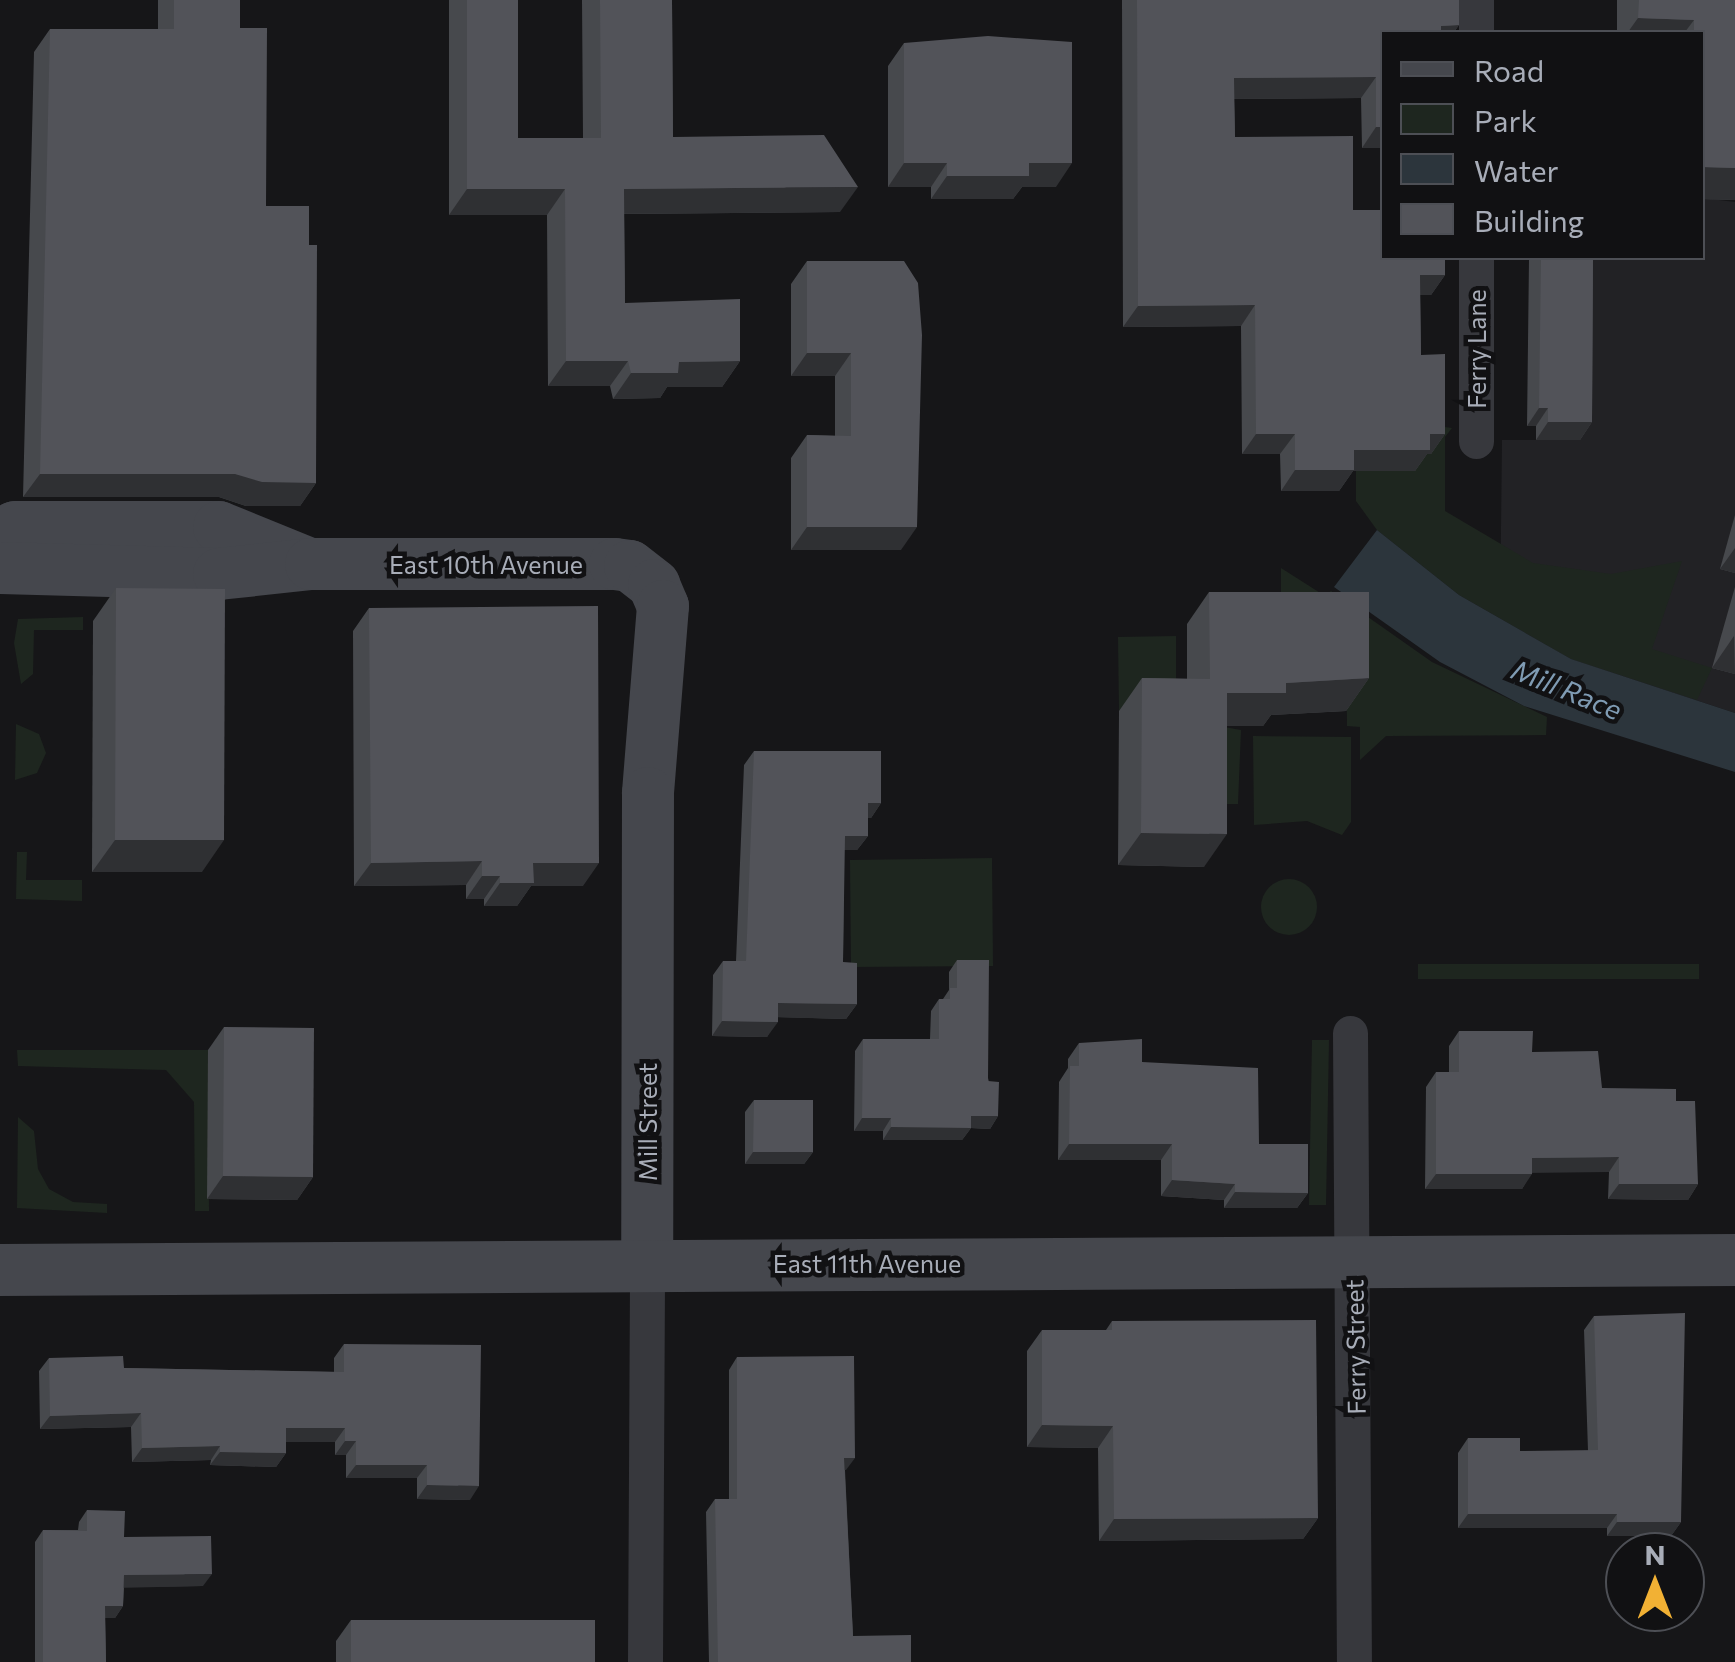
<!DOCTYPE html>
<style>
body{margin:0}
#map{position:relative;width:1735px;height:1662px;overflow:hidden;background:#161618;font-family:Commissioner,sans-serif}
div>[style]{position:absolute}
.built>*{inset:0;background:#222225}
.green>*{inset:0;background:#1e261f}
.round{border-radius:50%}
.water>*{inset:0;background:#2c353c}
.street>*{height:35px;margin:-17.5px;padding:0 17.5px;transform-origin:17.5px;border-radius:17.5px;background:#37383d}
.secondary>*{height:52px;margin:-26px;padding:0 26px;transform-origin:26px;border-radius:26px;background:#45474d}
.wall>*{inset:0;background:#47494d}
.shaded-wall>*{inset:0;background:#2f3033}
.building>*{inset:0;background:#525359}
span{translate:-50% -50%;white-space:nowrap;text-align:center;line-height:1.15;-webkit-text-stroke:9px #111113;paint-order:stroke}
.street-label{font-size:25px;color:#a8adb8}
.water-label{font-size:28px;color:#7f9bb3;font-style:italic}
.legend{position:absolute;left:1380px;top:30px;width:325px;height:230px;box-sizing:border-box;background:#111113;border:2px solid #4d4f55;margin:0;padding:12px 18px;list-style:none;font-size:30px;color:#a8adb8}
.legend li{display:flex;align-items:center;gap:20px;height:50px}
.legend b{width:50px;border:2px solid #4d4f55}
.north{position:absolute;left:1605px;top:1532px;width:100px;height:100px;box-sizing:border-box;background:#111113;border:2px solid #4d4f55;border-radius:50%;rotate:0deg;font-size:28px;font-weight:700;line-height:40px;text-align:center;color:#a8adb8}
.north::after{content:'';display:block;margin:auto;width:35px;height:45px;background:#f2b134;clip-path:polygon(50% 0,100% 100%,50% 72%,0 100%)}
</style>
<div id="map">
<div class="built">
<i style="clip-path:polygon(1703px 198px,1735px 202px,1735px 713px,1571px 659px,1500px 618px,1502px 440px,1580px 440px,1581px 258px,1702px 258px)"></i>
</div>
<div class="green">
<i style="clip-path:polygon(1431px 425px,1452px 428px,1445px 437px,1445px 511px,1533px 563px,1611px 574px,1682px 561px,1652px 649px,1712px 668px,1697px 700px,1571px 659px,1459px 595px,1377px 530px,1356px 501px,1356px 444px)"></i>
<i style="clip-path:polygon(1281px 568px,1325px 596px,1331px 591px,1432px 662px,1547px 717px,1546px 735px,1386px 736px,1360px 760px,1360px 727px,1347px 726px,1346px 625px,1281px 624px)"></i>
<i style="clip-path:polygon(83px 617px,83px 630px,34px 630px,33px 674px,21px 684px,14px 643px,18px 619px)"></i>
<i style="clip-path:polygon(1176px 636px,1176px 711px,1119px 711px,1118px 637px)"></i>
<i style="clip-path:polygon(16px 724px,39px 734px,46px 753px,37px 773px,15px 780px)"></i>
<i style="clip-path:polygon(1207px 724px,1241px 730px,1238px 804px,1211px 804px)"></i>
<i style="clip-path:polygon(1253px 736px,1351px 737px,1351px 822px,1342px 835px,1307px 821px,1254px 825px)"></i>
<i style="clip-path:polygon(17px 852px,27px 852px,26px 880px,82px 880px,82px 901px,16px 899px)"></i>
<i style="clip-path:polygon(992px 858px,993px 966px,851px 967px,850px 860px)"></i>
<i class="round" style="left:1261px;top:879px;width:56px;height:56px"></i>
<i style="clip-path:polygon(1418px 964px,1699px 964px,1699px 979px,1418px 979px)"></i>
<i style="clip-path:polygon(1312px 1040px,1329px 1040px,1326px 1205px,1309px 1205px)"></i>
<i style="clip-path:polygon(17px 1050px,208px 1050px,209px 1211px,195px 1211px,194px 1102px,166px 1070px,18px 1066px)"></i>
<i style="clip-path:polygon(18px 1117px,34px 1131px,38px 1169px,49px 1189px,73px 1202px,107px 1204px,107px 1213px,17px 1208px)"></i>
</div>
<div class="water">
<i style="clip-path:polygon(1377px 530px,1459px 595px,1571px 659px,1735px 713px,1735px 772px,1524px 706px,1440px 662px,1334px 587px)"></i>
</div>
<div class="street">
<i style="left:1476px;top:0;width:32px;rotate:90deg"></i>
<i style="left:1476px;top:258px;width:183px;rotate:90deg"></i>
<i style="left:1350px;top:1033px;width:629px;rotate:89.64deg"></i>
<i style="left:645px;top:1662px;width:397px;rotate:-89.7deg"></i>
</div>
<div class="secondary">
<i style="left:0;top:535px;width:17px;rotate:-28deg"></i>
<i style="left:15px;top:527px;width:204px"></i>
<i style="left:219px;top:527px;width:93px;rotate:22.1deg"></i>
<i style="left:0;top:568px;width:219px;rotate:1.6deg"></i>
<i style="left:219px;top:574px;width:93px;rotate:-6.2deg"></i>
<i style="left:311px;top:564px;width:304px"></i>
<i style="left:615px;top:564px;width:15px;rotate:8deg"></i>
<i style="left:630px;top:566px;width:31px;rotate:38deg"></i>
<i style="left:654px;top:585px;width:23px;rotate:67deg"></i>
<i style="left:663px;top:606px;width:188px;rotate:94.6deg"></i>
<i style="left:648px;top:793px;width:472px;rotate:90.1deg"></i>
<i style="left:0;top:1270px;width:1735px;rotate:-0.33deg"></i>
</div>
<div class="wall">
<i style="clip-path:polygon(158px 0,240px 0,240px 28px,266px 206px,309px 245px,316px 483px,300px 506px,246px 506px,219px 497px,23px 497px,34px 52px,50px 29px,158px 29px)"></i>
<i style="clip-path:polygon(449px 0,518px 0,518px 138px,583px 138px,582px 0,672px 0,673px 137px,840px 212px,624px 214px,625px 303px,740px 361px,722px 387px,667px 387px,660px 398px,613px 399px,610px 386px,548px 386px,547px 215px,449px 215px)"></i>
<i style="clip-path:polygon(1122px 0,1459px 0,1459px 25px,1454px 32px,1382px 32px,1382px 148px,1362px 148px,1361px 98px,1234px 99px,1235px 137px,1353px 210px,1445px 275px,1431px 295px,1420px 295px,1421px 355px,1445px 434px,1431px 454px,1427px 454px,1415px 471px,1353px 471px,1339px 491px,1281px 491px,1280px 454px,1242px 454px,1241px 326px,1123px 327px)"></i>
<i style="clip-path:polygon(1617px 0,1735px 0,1735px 200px,1702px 199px,1702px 32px,1617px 32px)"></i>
<i style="clip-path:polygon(904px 43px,1056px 187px,1022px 187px,1013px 199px,931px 199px,931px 187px,888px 187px,888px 66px)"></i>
<i style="clip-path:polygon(1529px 258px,1593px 258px,1592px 422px,1580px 440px,1536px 440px,1536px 426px,1527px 426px)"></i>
<i style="clip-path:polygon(807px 261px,904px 261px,901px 550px,791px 550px,791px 458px,807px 435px,835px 436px,835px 376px,791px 376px,791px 284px)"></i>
<i style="clip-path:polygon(1735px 515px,1735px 573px,1720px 569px)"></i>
<i style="clip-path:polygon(1735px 587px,1735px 674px,1712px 668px)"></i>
<i style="clip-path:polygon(116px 588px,202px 872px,92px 872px,93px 621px)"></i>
<i style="clip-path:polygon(1209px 592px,1369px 678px,1346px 711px,1271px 715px,1263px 726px,1227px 726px,1204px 867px,1118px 865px,1119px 711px,1142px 678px,1187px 679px,1187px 624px)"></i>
<i style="clip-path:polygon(369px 608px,583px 886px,531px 886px,517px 906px,484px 906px,484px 899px,466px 899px,466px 885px,354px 886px,353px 631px)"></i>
<i style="clip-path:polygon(754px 751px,881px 803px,871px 818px,868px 818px,868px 836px,857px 850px,844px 850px,843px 962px,857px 1004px,846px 1019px,778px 1017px,767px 1037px,712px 1036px,713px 975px,723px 961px,736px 961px,744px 765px)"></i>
<i style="clip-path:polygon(957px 960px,998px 1116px,990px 1129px,971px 1128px,962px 1140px,883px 1140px,883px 1131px,854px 1131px,855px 1051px,863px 1039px,930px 1039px,931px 1011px,939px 999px,943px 999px,949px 990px,949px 972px)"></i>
<i style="clip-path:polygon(224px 1027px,313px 1177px,297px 1200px,207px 1199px,208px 1050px)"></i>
<i style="clip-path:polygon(1459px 1031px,1532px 1052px,1602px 1088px,1676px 1101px,1698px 1184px,1688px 1200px,1608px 1199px,1609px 1172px,1532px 1172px,1522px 1189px,1425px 1189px,1426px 1087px,1436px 1072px,1449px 1072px,1449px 1046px)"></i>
<i style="clip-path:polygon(1079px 1043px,1142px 1062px,1259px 1144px,1308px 1193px,1297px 1208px,1224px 1208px,1224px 1200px,1161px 1196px,1161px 1160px,1058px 1160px,1059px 1082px,1068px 1068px,1068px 1059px)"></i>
<i style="clip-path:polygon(754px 1100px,813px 1152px,804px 1164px,745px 1164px,745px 1112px)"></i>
<i style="clip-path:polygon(1594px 1316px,1681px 1522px,1671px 1536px,1607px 1536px,1607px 1528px,1458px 1528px,1458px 1453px,1468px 1438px,1520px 1451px,1588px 1451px,1584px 1330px)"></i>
<i style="clip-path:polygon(1112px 1321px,1318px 1518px,1303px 1539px,1099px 1541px,1098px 1448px,1027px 1447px,1027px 1351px,1042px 1330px,1106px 1330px)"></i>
<i style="clip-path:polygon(344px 1344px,470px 1500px,417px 1499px,417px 1478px,346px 1478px,346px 1455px,335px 1455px,335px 1442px,286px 1442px,286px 1453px,276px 1467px,210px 1465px,211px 1460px,132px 1462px,131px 1427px,40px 1429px,39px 1371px,49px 1358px,124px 1368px,334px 1372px,334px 1358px)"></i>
<i style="clip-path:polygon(737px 1357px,846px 1470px,845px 1470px,853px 1636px,911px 1662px,709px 1662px,706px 1512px,715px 1499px,729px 1499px,729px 1370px)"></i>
<i style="clip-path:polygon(87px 1510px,124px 1537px,203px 1586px,124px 1587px,123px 1606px,115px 1618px,105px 1618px,106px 1662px,35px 1662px,35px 1542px,43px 1530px,78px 1530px,79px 1522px)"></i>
<i style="clip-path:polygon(351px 1620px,595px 1662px,336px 1662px,336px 1641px)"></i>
</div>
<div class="shaded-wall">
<i style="clip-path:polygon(1638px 18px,1694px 20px,1685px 32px,1628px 32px)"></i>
<i style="clip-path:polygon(1459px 25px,1454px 32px,1436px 32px,1441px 26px)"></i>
<i style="clip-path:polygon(1376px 77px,1361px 98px,1220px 99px,1234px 78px)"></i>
<i style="clip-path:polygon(1376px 127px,1382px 127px,1382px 148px,1362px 148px)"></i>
<i style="clip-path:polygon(904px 163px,947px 163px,931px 187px,888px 187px)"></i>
<i style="clip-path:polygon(1029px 163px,1072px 163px,1056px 187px,1022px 187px,1013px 199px,931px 199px,947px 176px)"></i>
<i style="clip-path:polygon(1702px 167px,1735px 168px,1735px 200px,1702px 199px)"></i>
<i style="clip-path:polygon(858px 187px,840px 212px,606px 214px,624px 189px)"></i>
<i style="clip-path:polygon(467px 189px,565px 189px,547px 215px,449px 215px)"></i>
<i style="clip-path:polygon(1420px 275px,1445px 275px,1431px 295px,1405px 295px)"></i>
<i style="clip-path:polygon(1255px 305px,1241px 326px,1123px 327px,1138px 306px)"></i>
<i style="clip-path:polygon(807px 353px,851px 353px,835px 376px,791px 376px)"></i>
<i style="clip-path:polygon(566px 361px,628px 361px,610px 386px,548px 386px)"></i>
<i style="clip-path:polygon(740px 361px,722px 387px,667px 387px,660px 398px,613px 399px,631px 373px,679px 362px)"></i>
<i style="clip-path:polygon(1539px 408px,1548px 408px,1536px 426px,1527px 426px)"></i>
<i style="clip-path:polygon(1548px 422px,1592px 422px,1580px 440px,1536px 440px)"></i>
<i style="clip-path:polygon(1256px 434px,1295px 434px,1280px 454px,1242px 454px)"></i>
<i style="clip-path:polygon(1430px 434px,1445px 434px,1431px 454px,1427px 454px,1415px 471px,1353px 471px,1339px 491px,1281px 491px,1295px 470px,1354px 450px)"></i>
<i style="clip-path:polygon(40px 474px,235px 474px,316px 483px,300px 506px,246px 506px,219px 497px,23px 497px)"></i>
<i style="clip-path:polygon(807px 527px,917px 527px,901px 550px,791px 550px)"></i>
<i style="clip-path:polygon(1735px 548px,1735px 573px,1720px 569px)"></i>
<i style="clip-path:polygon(1734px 636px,1735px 674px,1712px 668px)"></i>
<i style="clip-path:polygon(1369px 678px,1346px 711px,1271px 715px,1263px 726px,1204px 726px,1227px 693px,1286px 683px)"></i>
<i style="clip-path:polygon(868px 803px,881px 803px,871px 818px,857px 818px)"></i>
<i style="clip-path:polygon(1141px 833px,1227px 834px,1204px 867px,1118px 865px)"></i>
<i style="clip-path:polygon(845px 836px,868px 836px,857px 850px,834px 850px)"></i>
<i style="clip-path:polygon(115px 840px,224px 840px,202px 872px,92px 872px)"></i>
<i style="clip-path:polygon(482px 861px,466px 885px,354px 886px,371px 863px)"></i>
<i style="clip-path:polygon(533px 863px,599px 863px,583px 886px,531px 886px,517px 906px,484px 906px,500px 883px)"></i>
<i style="clip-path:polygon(482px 876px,500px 876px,484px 899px,466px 899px)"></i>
<i style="clip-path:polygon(778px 1003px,857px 1004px,846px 1019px,768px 1017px)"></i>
<i style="clip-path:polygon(722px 1021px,778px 1022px,767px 1037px,712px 1036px)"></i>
<i style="clip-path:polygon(971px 1116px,998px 1116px,990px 1129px,971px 1128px,962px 1140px,883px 1140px,891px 1127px)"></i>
<i style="clip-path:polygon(862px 1118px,891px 1118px,883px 1131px,854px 1131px)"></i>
<i style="clip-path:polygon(1069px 1144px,1172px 1144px,1161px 1160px,1058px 1160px)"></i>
<i style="clip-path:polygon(753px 1152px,813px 1152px,804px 1164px,745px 1164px)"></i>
<i style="clip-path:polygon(1619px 1157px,1609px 1172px,1522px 1173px,1532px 1158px)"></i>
<i style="clip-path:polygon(1436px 1174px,1532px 1174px,1522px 1189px,1425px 1189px)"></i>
<i style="clip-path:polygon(223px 1176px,313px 1177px,297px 1200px,207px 1199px)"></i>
<i style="clip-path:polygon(1172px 1180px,1235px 1184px,1224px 1200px,1161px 1196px)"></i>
<i style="clip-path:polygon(1619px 1184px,1698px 1184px,1688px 1200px,1608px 1199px)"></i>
<i style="clip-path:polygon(1235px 1192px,1308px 1193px,1297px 1208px,1224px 1208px)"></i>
<i style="clip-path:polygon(141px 1413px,131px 1427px,40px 1429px,50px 1416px)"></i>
<i style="clip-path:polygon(1042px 1425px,1113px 1426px,1098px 1448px,1027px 1447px)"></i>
<i style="clip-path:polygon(286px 1428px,345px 1428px,335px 1442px,277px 1442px)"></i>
<i style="clip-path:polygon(345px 1441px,356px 1441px,346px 1455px,335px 1455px)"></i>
<i style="clip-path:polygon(220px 1446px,211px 1460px,132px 1462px,142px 1448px)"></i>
<i style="clip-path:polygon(220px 1452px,286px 1453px,276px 1467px,210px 1465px)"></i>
<i style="clip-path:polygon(844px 1458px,855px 1458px,846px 1470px,836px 1470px)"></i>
<i style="clip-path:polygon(356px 1465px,427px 1465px,417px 1478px,346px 1478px)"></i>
<i style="clip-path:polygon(427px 1485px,479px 1486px,470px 1500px,417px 1499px)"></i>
<i style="clip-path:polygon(1468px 1514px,1617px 1514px,1607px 1528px,1458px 1528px)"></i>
<i style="clip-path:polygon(1318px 1518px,1303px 1539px,1099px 1541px,1114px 1519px)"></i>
<i style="clip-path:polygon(1617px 1522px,1681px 1522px,1671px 1536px,1607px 1536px)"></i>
<i style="clip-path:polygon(212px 1574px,203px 1586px,115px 1588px,124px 1575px)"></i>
<i style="clip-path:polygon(105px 1606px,123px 1606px,115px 1618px,96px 1618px)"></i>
</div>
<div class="building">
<i style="clip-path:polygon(174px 0,240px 0,240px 28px,267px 28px,266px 206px,309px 206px,309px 245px,317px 245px,316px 483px,262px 482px,235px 474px,40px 474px,50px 29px,174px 29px)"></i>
<i style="clip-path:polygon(467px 0,518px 0,518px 138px,601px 138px,600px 0,672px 0,673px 137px,824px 135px,858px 187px,624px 189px,625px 303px,740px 299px,740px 361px,679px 362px,678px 373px,631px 373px,628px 361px,566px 361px,565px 189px,467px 189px)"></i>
<i style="clip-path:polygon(1137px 0,1459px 0,1459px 25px,1441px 26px,1441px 32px,1382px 32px,1382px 127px,1376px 127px,1376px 77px,1234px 78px,1235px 137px,1353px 136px,1353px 210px,1382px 210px,1382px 258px,1445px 258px,1445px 275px,1420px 275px,1421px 355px,1445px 354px,1445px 434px,1430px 434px,1430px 450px,1354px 450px,1354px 470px,1295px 470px,1295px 434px,1256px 434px,1255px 305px,1138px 306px)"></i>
<i style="clip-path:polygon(1639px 0,1735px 0,1735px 168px,1702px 167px,1702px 32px,1694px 32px,1694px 20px,1638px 18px)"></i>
<i style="clip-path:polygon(988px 36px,1072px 42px,1072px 163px,1029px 163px,1029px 176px,947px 176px,947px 163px,904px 163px,904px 43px)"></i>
<i style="clip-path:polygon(1541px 258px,1593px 258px,1592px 422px,1548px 422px,1548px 408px,1539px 408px)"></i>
<i style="clip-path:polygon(807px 261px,904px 261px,918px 283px,922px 335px,917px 527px,807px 527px,807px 435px,851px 436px,851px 353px,807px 353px)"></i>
<i style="clip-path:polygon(116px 588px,225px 589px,224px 840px,115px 840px)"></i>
<i style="clip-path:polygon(1209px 592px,1369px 592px,1369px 678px,1286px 683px,1286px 693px,1227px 693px,1227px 834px,1141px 833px,1142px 678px,1210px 679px)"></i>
<i style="clip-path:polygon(598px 606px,599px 863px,533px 863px,534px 883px,500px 883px,500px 876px,482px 876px,482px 861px,371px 863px,369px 608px)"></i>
<i style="clip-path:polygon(754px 751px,881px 751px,881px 803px,868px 803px,868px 836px,845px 836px,843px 962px,857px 963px,857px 1004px,778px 1003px,778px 1022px,722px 1021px,723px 961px,746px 961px)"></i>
<i style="clip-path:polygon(957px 960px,989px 960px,988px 1081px,999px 1082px,998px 1116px,971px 1116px,971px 1128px,891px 1127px,891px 1118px,862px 1118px,863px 1039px,939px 1039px,939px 999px,950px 999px,950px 988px,957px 988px)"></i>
<i style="clip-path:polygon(224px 1027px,314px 1028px,313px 1177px,223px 1176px)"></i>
<i style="clip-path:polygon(1459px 1031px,1533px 1031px,1532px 1052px,1598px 1051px,1602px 1088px,1676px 1089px,1676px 1101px,1695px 1101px,1698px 1184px,1619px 1184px,1619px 1157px,1532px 1158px,1532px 1174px,1436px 1174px,1436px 1072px,1459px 1072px)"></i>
<i style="clip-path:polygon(1142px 1039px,1142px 1062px,1258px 1068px,1259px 1144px,1308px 1144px,1308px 1193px,1235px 1192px,1235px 1184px,1172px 1180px,1172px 1144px,1069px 1144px,1070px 1066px,1079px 1066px,1079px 1043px)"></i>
<i style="clip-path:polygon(754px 1100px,813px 1100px,813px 1152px,753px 1152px)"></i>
<i style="clip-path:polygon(1685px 1313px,1681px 1522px,1617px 1522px,1617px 1514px,1468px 1514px,1468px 1438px,1520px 1438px,1520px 1451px,1598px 1450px,1594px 1316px)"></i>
<i style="clip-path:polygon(1316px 1320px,1318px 1518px,1114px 1519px,1113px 1426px,1042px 1425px,1042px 1330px,1112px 1330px,1112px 1321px)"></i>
<i style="clip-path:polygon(344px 1344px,481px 1345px,479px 1486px,427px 1485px,427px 1465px,356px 1465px,356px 1441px,345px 1441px,345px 1428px,286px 1428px,286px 1453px,220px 1452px,220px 1446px,142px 1448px,141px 1413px,50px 1416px,49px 1358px,123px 1356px,124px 1368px,344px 1372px)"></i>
<i style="clip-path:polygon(854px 1356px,855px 1458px,844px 1458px,853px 1636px,911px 1635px,911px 1662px,718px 1662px,715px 1499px,737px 1499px,737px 1357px)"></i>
<i style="clip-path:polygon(87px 1510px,125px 1511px,124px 1537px,211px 1536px,212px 1574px,124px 1575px,123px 1606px,105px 1606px,106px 1662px,43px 1662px,43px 1530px,87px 1531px)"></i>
<i style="clip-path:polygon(351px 1620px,595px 1620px,595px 1662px,351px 1662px)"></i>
</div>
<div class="street-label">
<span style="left:1476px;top:349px;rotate:-90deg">Ferry Lane</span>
<span style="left:486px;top:564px">East 10th Avenue</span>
<span style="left:647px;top:1122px;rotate:-90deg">Mill Street</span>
<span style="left:867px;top:1263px">East 11th Avenue</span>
<span style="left:1355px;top:1347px;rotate:-91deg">Ferry Street</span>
</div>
<div class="water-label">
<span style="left:1567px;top:689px;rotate:22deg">Mill Race</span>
</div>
<ul class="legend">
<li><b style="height:12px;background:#45474d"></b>Road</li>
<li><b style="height:28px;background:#1e261f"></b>Park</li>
<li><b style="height:28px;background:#2c353c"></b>Water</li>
<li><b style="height:28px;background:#525359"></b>Building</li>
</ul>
<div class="north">N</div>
</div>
